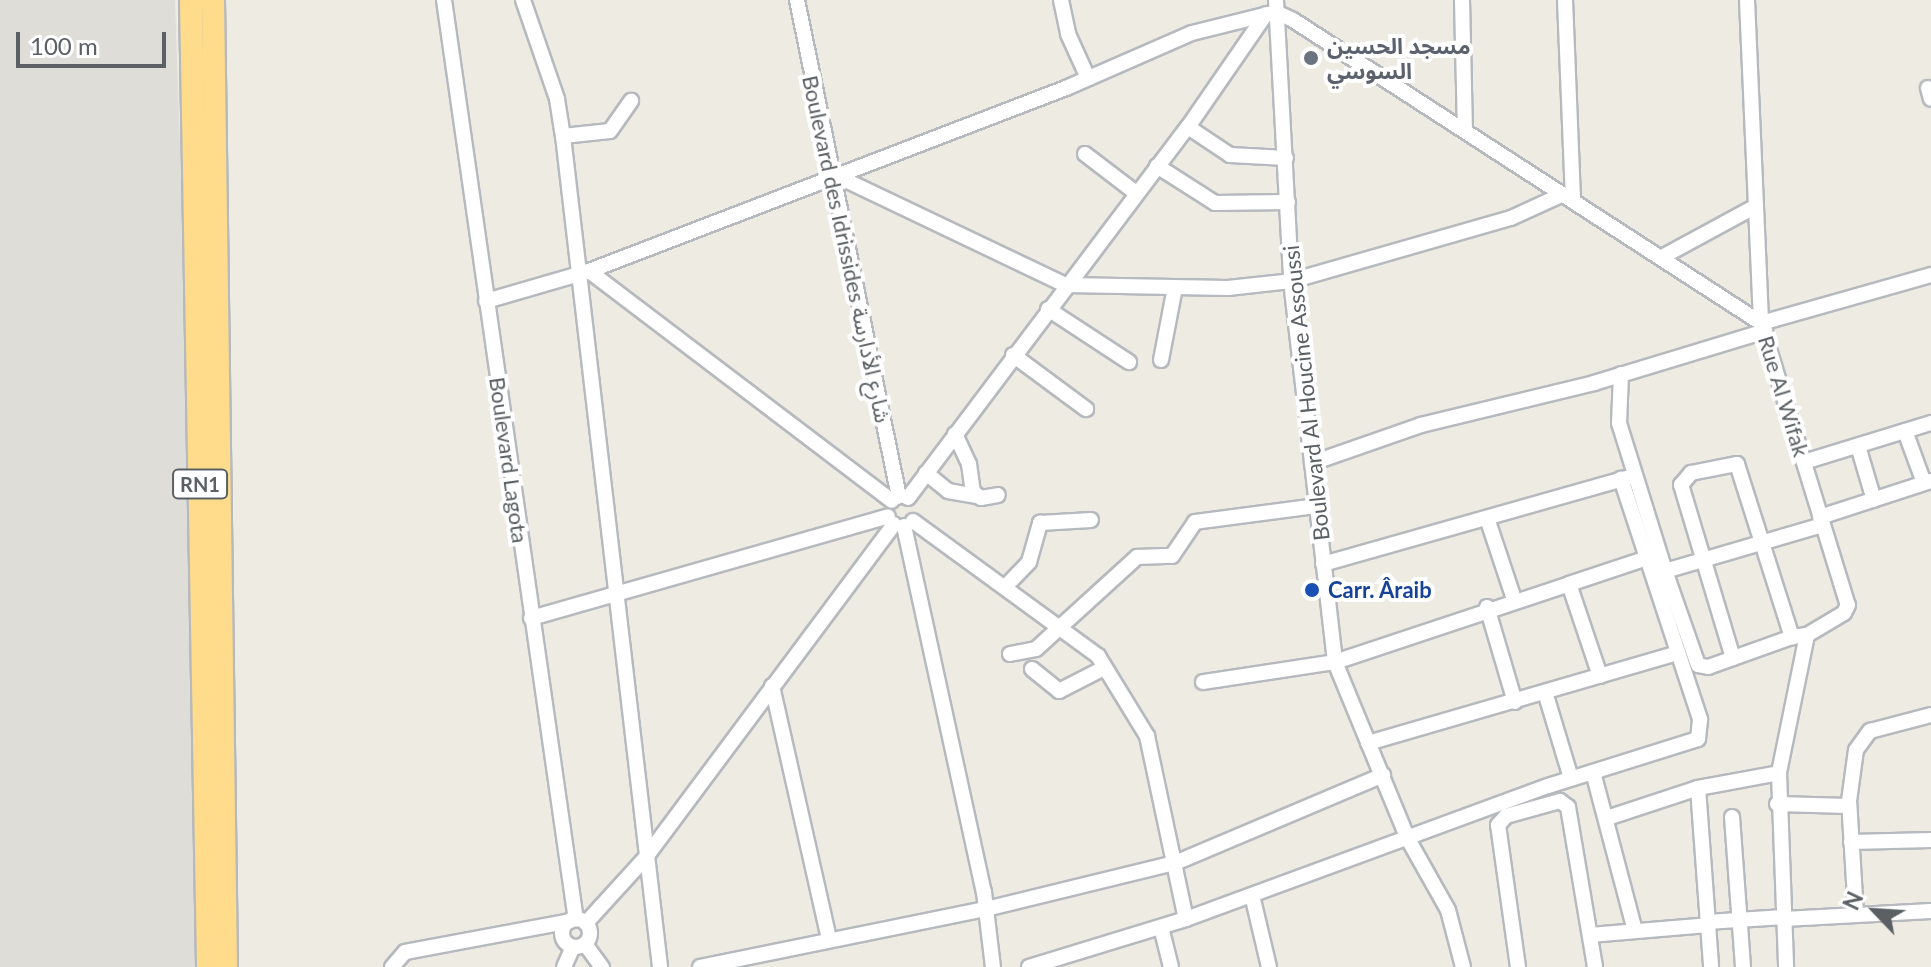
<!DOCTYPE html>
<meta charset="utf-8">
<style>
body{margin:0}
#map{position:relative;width:1931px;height:967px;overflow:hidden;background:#eeebe3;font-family:Lato,"Noto Sans Arabic",sans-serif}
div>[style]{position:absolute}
.industrial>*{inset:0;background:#dfddd8}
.roads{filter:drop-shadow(2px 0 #b6b9be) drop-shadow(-2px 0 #b6b9be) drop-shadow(0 2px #b6b9be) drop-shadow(0 -2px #b6b9be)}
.minor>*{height:14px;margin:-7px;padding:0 7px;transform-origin:7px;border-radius:7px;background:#fff}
.minor>.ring{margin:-7px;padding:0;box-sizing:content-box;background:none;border:14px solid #fff;border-radius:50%}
.highway>*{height:22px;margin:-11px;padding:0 11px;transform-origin:11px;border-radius:11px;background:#fedc8b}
.dots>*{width:22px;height:22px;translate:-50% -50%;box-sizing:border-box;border:4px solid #fff;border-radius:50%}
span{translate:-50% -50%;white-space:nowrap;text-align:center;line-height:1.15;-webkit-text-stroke:8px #fff;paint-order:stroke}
.shield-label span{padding:2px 6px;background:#fff;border:2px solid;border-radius:6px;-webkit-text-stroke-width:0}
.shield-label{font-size:20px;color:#5b6064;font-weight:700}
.worship-label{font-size:22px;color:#5b616d;font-weight:700}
.left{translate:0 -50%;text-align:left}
.street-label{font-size:22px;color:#5b6064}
.transit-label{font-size:22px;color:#164399;font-weight:700}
.north{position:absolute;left:1835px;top:871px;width:80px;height:80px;-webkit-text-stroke:6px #fff;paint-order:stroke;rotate:295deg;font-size:22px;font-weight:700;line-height:32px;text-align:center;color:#5b6064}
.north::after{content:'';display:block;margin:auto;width:28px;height:36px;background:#5b6064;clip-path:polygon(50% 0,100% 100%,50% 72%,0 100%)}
.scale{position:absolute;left:16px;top:32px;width:150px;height:36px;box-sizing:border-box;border:4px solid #5b6064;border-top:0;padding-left:10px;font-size:24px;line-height:28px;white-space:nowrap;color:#5b6064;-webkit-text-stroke:6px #fff;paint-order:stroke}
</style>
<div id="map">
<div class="industrial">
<i style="clip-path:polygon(0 0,175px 0,207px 967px,0 967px)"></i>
</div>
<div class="roads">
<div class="minor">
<i style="left:444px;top:0;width:929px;rotate:81.84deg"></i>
<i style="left:523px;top:0;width:105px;rotate:71deg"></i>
<i style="left:557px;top:99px;width:37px;rotate:81deg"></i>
<i style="left:563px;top:136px;width:837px;rotate:83.34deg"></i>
<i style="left:797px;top:0;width:507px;rotate:78.4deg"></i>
<i style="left:1061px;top:0;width:35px;rotate:78deg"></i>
<i style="left:1068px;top:34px;width:48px;rotate:65.6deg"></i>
<i style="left:1276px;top:0;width:281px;rotate:86.9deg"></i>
<i style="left:1291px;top:281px;width:384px;rotate:83.4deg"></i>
<i style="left:1335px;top:662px;width:191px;rotate:67.6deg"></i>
<i style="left:1408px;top:839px;width:81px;rotate:60.6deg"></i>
<i style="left:1448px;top:910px;width:59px;rotate:75.3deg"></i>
<i style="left:1462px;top:0;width:129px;rotate:88.7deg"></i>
<i style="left:1565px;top:0;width:201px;rotate:87.7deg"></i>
<i style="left:1747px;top:0;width:323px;rotate:87.5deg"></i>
<i style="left:1761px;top:323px;width:177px;rotate:-15.8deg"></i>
<i style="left:1928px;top:88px;width:11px;rotate:75deg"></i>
<i style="left:1188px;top:127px;width:50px;rotate:33.7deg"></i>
<i style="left:1230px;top:155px;width:56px;rotate:3.1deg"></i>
<i style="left:563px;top:136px;width:47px;rotate:-6.1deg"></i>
<i style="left:610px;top:131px;width:37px;rotate:-55deg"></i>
<i style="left:1085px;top:154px;width:64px;rotate:37.4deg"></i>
<i style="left:1157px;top:166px;width:69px;rotate:32.5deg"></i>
<i style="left:1215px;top:203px;width:73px;rotate:-0.8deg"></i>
<i style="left:837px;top:176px;width:254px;rotate:25.5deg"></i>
<i style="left:1066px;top:285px;width:162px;rotate:1.1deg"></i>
<i style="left:1228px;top:288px;width:63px;rotate:-6.3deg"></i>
<i style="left:1291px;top:281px;width:229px;rotate:-16deg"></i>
<i style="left:1511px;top:218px;width:55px;rotate:-24.7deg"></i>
<i style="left:1662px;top:257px;width:105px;rotate:-28.5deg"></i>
<i style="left:589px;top:271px;width:380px;rotate:37.2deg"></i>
<i style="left:486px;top:301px;width:107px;rotate:-16.2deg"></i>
<i style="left:589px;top:271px;width:511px;rotate:-20.99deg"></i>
<i style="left:1066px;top:88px;width:137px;rotate:-23.6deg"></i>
<i style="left:1192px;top:33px;width:87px;rotate:-14deg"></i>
<i style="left:1276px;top:12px;width:19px;rotate:25deg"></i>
<i style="left:1293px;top:20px;width:558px;rotate:32.92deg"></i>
<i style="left:1761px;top:323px;width:295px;rotate:72.9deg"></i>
<i style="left:1848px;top:605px;width:9px;rotate:117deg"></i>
<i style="left:1844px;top:613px;width:43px;rotate:149.3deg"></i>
<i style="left:1807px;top:635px;width:141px;rotate:101.5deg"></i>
<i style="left:1779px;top:773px;width:194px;rotate:87.9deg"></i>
<i style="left:1048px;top:309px;width:97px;rotate:33.2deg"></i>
<i style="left:1013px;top:355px;width:91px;rotate:36.5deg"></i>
<i style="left:1161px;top:360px;width:74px;rotate:-79.1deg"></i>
<i style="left:1621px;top:374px;width:49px;rotate:92.3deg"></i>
<i style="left:1619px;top:423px;width:155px;rotate:72.7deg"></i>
<i style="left:1905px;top:431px;width:55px;rotate:69.9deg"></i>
<i style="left:955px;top:434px;width:33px;rotate:65deg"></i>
<i style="left:969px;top:464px;width:28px;rotate:82deg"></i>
<i style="left:973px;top:492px;width:10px;rotate:37deg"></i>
<i style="left:981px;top:498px;width:17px;rotate:-10deg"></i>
<i style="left:1858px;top:446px;width:56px;rotate:73.5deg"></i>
<i style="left:1804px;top:462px;width:133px;rotate:-17.1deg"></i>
<i style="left:1312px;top:463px;width:115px;rotate:-19.2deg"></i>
<i style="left:1421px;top:425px;width:178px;rotate:-13.6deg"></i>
<i style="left:1594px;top:383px;width:179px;rotate:-16.9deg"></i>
<i style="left:926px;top:473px;width:28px;rotate:39deg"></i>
<i style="left:948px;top:491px;width:28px;rotate:10deg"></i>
<i style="left:908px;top:498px;width:465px;rotate:-53deg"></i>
<i style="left:1188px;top:127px;width:137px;rotate:-55.4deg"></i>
<i style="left:1820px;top:517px;width:117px;rotate:-18deg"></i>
<i style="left:913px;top:521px;width:229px;rotate:36.1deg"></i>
<i style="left:1098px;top:656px;width:94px;rotate:58.5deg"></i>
<i style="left:1147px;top:736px;width:187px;rotate:78deg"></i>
<i style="left:1488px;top:521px;width:82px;rotate:71.6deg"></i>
<i style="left:904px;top:526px;width:375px;rotate:77.7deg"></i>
<i style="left:984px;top:892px;width:76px;rotate:83.2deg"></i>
<i style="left:1323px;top:564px;width:323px;rotate:-15.8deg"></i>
<i style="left:1005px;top:587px;width:35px;rotate:-46deg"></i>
<i style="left:1029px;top:562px;width:41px;rotate:-74.2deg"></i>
<i style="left:1040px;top:523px;width:51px;rotate:-3.4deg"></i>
<i style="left:1487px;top:607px;width:99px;rotate:73.6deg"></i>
<i style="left:531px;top:618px;width:371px;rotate:-15.9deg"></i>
<i style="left:1792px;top:637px;width:89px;rotate:160.3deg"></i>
<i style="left:1708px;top:667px;width:10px;rotate:-169deg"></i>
<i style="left:1698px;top:665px;width:100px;rotate:-109.3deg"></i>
<i style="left:1665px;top:571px;width:164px;rotate:-16.3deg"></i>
<i style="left:1010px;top:654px;width:26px;rotate:-11deg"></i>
<i style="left:1036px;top:649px;width:137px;rotate:-42.3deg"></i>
<i style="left:1137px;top:557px;width:35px;rotate:-2deg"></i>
<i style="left:1172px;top:556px;width:41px;rotate:-55.9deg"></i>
<i style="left:1195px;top:522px;width:122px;rotate:-7.5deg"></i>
<i style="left:1733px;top:658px;width:181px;rotate:-106.7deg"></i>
<i style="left:1681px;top:485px;width:16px;rotate:-50deg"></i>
<i style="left:1691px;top:473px;width:47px;rotate:-11.1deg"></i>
<i style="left:1737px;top:464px;width:182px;rotate:72.4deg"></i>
<i style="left:1792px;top:637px;width:15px;rotate:-8deg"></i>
<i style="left:1032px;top:669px;width:35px;rotate:39deg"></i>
<i style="left:1059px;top:691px;width:51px;rotate:-27.1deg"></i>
<i style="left:1600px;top:676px;width:97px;rotate:-108.6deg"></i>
<i style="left:1569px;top:584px;width:82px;rotate:-18.4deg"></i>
<i style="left:1203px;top:682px;width:134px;rotate:-8.6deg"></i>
<i style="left:1335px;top:662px;width:247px;rotate:-18.4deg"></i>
<i style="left:772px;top:686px;width:259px;rotate:77.3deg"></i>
<i style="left:1545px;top:692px;width:90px;rotate:73.2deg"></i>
<i style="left:1368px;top:743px;width:323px;rotate:-16.2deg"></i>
<i style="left:1593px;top:772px;width:164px;rotate:75.2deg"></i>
<i style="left:1698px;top:788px;width:179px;rotate:85.8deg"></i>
<i style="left:1777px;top:804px;width:72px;rotate:1.6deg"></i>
<i style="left:1732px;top:817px;width:150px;rotate:85.8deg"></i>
<i style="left:1607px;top:818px;width:96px;rotate:-18.2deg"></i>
<i style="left:1698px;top:788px;width:82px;rotate:-10.5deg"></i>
<i style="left:1851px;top:842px;width:80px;rotate:-1.4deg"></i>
<i style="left:1252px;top:895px;width:74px;rotate:76.7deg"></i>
<i style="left:1856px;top:914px;width:113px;rotate:-93.5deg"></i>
<i style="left:1849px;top:801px;width:51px;rotate:-82.2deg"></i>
<i style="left:1856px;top:750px;width:24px;rotate:-54deg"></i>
<i style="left:1870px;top:731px;width:63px;rotate:-14.7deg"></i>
<i style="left:1784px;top:919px;width:147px;rotate:-3.1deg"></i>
<i class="ring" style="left:562px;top:919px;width:14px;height:14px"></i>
<i style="left:1707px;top:922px;width:77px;rotate:-3.7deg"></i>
<i style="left:586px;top:923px;width:89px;rotate:-47.7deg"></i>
<i style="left:646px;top:857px;width:415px;rotate:-53.3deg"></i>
<i style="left:1161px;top:927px;width:41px;rotate:76deg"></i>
<i style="left:1590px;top:935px;width:118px;rotate:-4.8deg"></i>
<i style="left:585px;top:944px;width:29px;rotate:54deg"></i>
<i style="left:392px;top:967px;width:20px;rotate:-49deg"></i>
<i style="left:405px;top:952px;width:168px;rotate:-10.6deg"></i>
<i style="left:564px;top:967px;width:22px;rotate:-66deg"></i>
<i style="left:700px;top:967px;width:292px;rotate:-11.5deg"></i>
<i style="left:986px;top:909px;width:195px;rotate:-13.7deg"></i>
<i style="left:1175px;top:863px;width:226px;rotate:-22.9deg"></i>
<i style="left:1029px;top:967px;width:164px;rotate:-17deg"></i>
<i style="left:1186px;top:919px;width:386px;rotate:-20.2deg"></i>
<i style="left:1548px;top:786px;width:157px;rotate:-17.4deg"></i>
<i style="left:1698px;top:739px;width:20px;rotate:-84deg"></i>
<i style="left:1700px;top:719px;width:253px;rotate:-108.2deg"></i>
<i style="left:1518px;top:967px;width:143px;rotate:-98deg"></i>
<i style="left:1498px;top:825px;width:12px;rotate:-48deg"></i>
<i style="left:1506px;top:816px;width:56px;rotate:-15.5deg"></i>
<i style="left:1560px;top:801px;width:10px;rotate:37deg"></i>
<i style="left:1568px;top:807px;width:162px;rotate:80.4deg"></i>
</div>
<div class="highway">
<i style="left:191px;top:0;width:967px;rotate:88.99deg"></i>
<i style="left:213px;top:0;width:967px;rotate:89.23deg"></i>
</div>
</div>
<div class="dots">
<i style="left:1311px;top:58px;background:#6b7280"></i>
<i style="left:1312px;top:590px;background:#1a4fb4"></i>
</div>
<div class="shield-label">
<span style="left:200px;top:484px">RN1</span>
</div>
<div class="worship-label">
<span class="left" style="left:1327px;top:58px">مسجد الحسين<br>السوسي</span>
</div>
<div class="street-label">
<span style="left:847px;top:249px;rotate:78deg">Boulevard des Idrissides شارع الأدارسة</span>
<span style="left:1306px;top:393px;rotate:-96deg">Boulevard Al Houcine Assoussi</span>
<span style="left:1784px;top:396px;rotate:73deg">Rue Al Wifak</span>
<span style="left:509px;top:460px;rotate:82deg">Boulevard Lagota</span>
</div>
<div class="transit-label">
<span class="left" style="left:1328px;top:590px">Carr. Âraib</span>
</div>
<div class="north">N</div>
<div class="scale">100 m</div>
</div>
